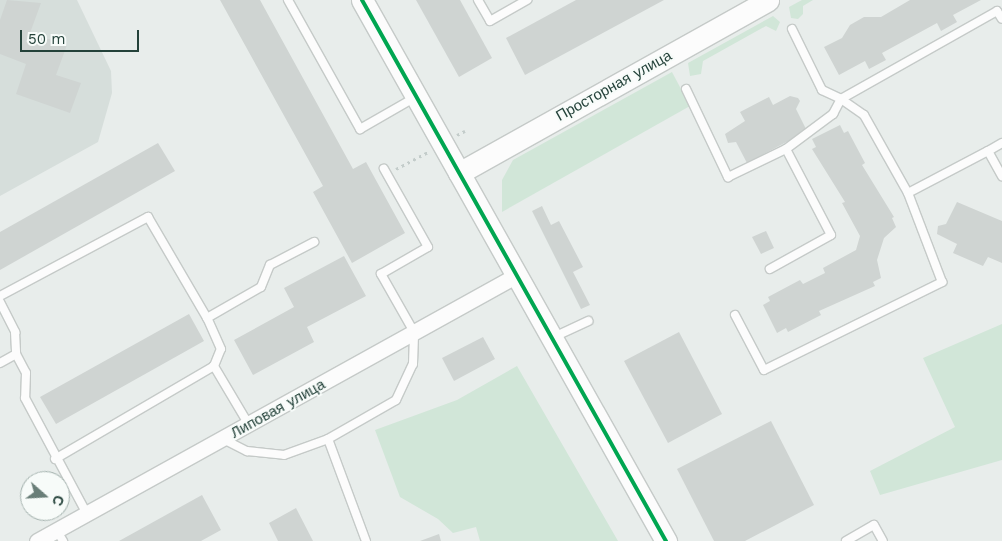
<!DOCTYPE html>
<meta charset="utf-8">
<style>
body{margin:0}
#map{position:relative;width:1002px;height:541px;overflow:hidden;background:#e8edeb;font-family:"Work Sans",sans-serif}
div>[style]{position:absolute}
.built>*{inset:0;background:#d6dedb}
.green>*{inset:0;background:#d1e6d8}
.building>*{inset:0;background:#cfd4d2}
.path>*{height:3px;margin-top:-1.5px;transform-origin:0;background:repeating-linear-gradient(90deg,#c3ccca 0 2.5px,transparent 0 6.5px)}
.roads{filter:drop-shadow(1px 0 #c5cac8) drop-shadow(-1px 0 #c5cac8) drop-shadow(0 1px #c5cac8) drop-shadow(0 -1px #c5cac8)}
.lane>*{height:8px;margin:-4px;padding:0 4px;transform-origin:4px;border-radius:4px;background:#fcfcfc}
.street>*{height:15px;margin:-7.5px;padding:0 7.5px;transform-origin:7.5px;border-radius:7.5px;background:#fcfcfc}
.secondary>*{height:21px;margin:-10.5px;padding:0 10.5px;transform-origin:10.5px;border-radius:10.5px;background:#fcfcfc}
.bus-1>*{height:4px;margin:-2px;padding:0 2px;transform-origin:2px;border-radius:2px;background:#00a651}
span{translate:-50% -50%;white-space:nowrap;text-align:center;line-height:1.15;-webkit-text-stroke:4px #f7fbf9;paint-order:stroke}
.street-label{font-size:15px;color:#24423a}
.north{position:absolute;left:20px;top:471px;width:50px;height:50px;box-sizing:border-box;background:#f7fbf9;border:1px solid #a3b1ad;border-radius:50%;rotate:109deg;font-size:14px;font-weight:700;line-height:20px;text-align:center;color:#24423a}
.north::after{content:'';display:block;margin:auto;width:18px;height:22px;background:#697e78;clip-path:polygon(50% 0,100% 100%,50% 72%,0 100%)}
.scale{position:absolute;left:20px;top:30px;width:119px;height:22px;box-sizing:border-box;border:2px solid #24423a;border-top:0;padding-left:6px;font-size:15px;line-height:18px;white-space:nowrap;color:#24423a;-webkit-text-stroke:4px #f7fbf9;paint-order:stroke}
</style>
<div id="map">
<div class="built">
<i style="clip-path:polygon(0 0,77px 0,111px 71px,112px 93px,98px 142px,0 196px)"></i>
</div>
<div class="green">
<i style="clip-path:polygon(802px 0,813px 0,803px 6px,803px 14px,798px 19px,791px 18px,789px 7px)"></i>
<i style="clip-path:polygon(773px 16px,780px 22px,776px 31px,766px 26px,703px 61px,701px 74px,690px 76px,688px 63px)"></i>
<i style="clip-path:polygon(672px 72px,690px 106px,502px 212px,502px 180px,513px 160px)"></i>
<i style="clip-path:polygon(1002px 324px,1002px 460px,880px 495px,870px 471px,955px 427px,923px 358px)"></i>
<i style="clip-path:polygon(517px 366px,618px 541px,480px 541px,476px 527px,453px 533px,438px 519px,400px 497px,375px 430px,457px 400px)"></i>
</div>
<div class="building">
<i style="clip-path:polygon(7px 0,41px 3px,30px 33px,67px 45px,56px 75px,81px 83px,70px 113px,16px 94px,26px 64px,0 54px,0 20px)"></i>
<i style="clip-path:polygon(220px 0,260px 0,353px 169px,366px 162px,405px 233px,352px 263px,313px 192px,323px 186px)"></i>
<i style="clip-path:polygon(416px 0,460px 0,492px 58px,459px 77px)"></i>
<i style="clip-path:polygon(576px 0,664px 0,525px 75px,506px 38px)"></i>
<i style="clip-path:polygon(910px 0,981px 0,953px 15px,957px 22px,941px 31px,937px 23px,882px 53px,886px 60px,869px 69px,865px 61px,839px 75px,824px 47px,842px 38px,850px 25px,864px 17px,881px 17px)"></i>
<i style="clip-path:polygon(790px 96px,798px 98px,800px 101px,796px 109px,807px 131px,747px 163px,736px 142px,728px 143px,725px 134px,745px 121px,740px 112px,769px 97px,773px 105px)"></i>
<i style="clip-path:polygon(840px 125px,844px 133px,848px 131px,865px 163px,862px 165px,894px 217px,892px 218px,896px 227px,884px 238px,877px 260px,881px 278px,873px 282px,875px 286px,819px 311px,821px 315px,788px 332px,786px 328px,777px 333px,763px 305px,770px 301px,768px 297px,800px 280px,803px 284px,825px 273px,823px 268px,856px 250px,860px 236px,842px 203px,845px 202px,812px 149px,816px 147px,812px 139px)"></i>
<i style="clip-path:polygon(158px 143px,175px 171px,0 270px,0 232px)"></i>
<i style="clip-path:polygon(957px 202px,1002px 221px,1002px 263px,988px 257px,983px 266px,953px 253px,957px 244px,937px 234px,938px 226px,946px 224px)"></i>
<i style="clip-path:polygon(542px 206px,551px 225px,559px 221px,583px 267px,573px 272px,590px 305px,581px 309px,532px 211px)"></i>
<i style="clip-path:polygon(766px 231px,774px 248px,761px 254px,752px 237px)"></i>
<i style="clip-path:polygon(344px 256px,366px 296px,307px 327px,314px 342px,253px 375px,234px 340px,294px 307px,284px 288px)"></i>
<i style="clip-path:polygon(189px 314px,204px 341px,56px 424px,40px 397px)"></i>
<i style="clip-path:polygon(679px 332px,722px 414px,668px 443px,624px 361px)"></i>
<i style="clip-path:polygon(483px 337px,495px 359px,454px 381px,442px 358px)"></i>
<i style="clip-path:polygon(771px 421px,814px 505px,745px 541px,714px 541px,677px 469px)"></i>
<i style="clip-path:polygon(202px 495px,221px 530px,201px 541px,119px 541px)"></i>
<i style="clip-path:polygon(296px 508px,313px 541px,278px 541px,269px 523px)"></i>
<i style="clip-path:polygon(439px 534px,441px 541px,420px 541px)"></i>
</div>
<div class="path">
<i style="left:457px;top:135px;width:9px;rotate:-27deg"></i>
<i style="left:396px;top:169px;width:36px;rotate:-28deg"></i>
</div>
<div class="roads">
<div class="lane">
<i style="left:288px;top:0;width:148px;rotate:60.8deg"></i>
<i style="left:360px;top:129px;width:62px;rotate:-29.9deg"></i>
<i style="left:478px;top:0;width:24px;rotate:60deg"></i>
<i style="left:490px;top:21px;width:43px;rotate:-29.6deg"></i>
<i style="left:792px;top:29px;width:68px;rotate:63.8deg"></i>
<i style="left:822px;top:90px;width:21px;rotate:25deg"></i>
<i style="left:841px;top:99px;width:179px;rotate:-29.4deg"></i>
<i style="left:997px;top:11px;width:9px;rotate:58deg"></i>
<i style="left:686px;top:89px;width:98px;rotate:64.5deg"></i>
<i style="left:728px;top:177px;width:64px;rotate:-25.8deg"></i>
<i style="left:786px;top:149px;width:97px;rotate:62.4deg"></i>
<i style="left:831px;top:235px;width:70px;rotate:150.9deg"></i>
<i style="left:1002px;top:143px;width:16px;rotate:150deg"></i>
<i style="left:988px;top:151px;width:29px;rotate:61deg"></i>
<i style="left:786px;top:149px;width:59px;rotate:-36.7deg"></i>
<i style="left:833px;top:114px;width:17px;rotate:-62deg"></i>
<i style="left:841px;top:99px;width:28px;rotate:35deg"></i>
<i style="left:864px;top:115px;width:90px;rotate:60.6deg"></i>
<i style="left:908px;top:193px;width:90px;rotate:-27.7deg"></i>
<i style="left:0;top:296px;width:168px;rotate:-28.1deg"></i>
<i style="left:148px;top:217px;width:117px;rotate:59.7deg"></i>
<i style="left:0;top:302px;width:34px;rotate:63deg"></i>
<i style="left:15px;top:332px;width:22px;rotate:87deg"></i>
<i style="left:16px;top:354px;width:21px;rotate:62deg"></i>
<i style="left:26px;top:373px;width:25px;rotate:92deg"></i>
<i style="left:25px;top:398px;width:132px;rotate:61.9deg"></i>
<i style="left:735px;top:315px;width:62px;rotate:62.2deg"></i>
<i style="left:764px;top:370px;width:199px;rotate:-26.3deg"></i>
<i style="left:942px;top:282px;width:95px;rotate:-110.9deg"></i>
<i style="left:554px;top:337px;width:38px;rotate:-25deg"></i>
<i style="left:0;top:363px;width:18px;rotate:-29deg"></i>
<i style="left:249px;top:425px;width:69px;rotate:-120.7deg"></i>
<i style="left:214px;top:366px;width:18px;rotate:-68deg"></i>
<i style="left:221px;top:349px;width:34px;rotate:-114deg"></i>
<i style="left:207px;top:318px;width:62px;rotate:-29.9deg"></i>
<i style="left:261px;top:287px;width:24px;rotate:-68deg"></i>
<i style="left:270px;top:265px;width:50px;rotate:-27.6deg"></i>
<i style="left:223px;top:439px;width:27px;rotate:27deg"></i>
<i style="left:247px;top:451px;width:37px;rotate:6deg"></i>
<i style="left:284px;top:455px;width:47px;rotate:-20deg"></i>
<i style="left:328px;top:439px;width:78px;rotate:-29.8deg"></i>
<i style="left:396px;top:400px;width:40px;rotate:-65deg"></i>
<i style="left:413px;top:364px;width:32px;rotate:-88deg"></i>
<i style="left:414px;top:332px;width:67px;rotate:-119.6deg"></i>
<i style="left:381px;top:274px;width:54px;rotate:-29.9deg"></i>
<i style="left:428px;top:247px;width:90px;rotate:-119.4deg"></i>
<i style="left:328px;top:439px;width:109px;rotate:69.6deg"></i>
<i style="left:55px;top:459px;width:184px;rotate:-30.3deg"></i>
<i style="left:57px;top:531px;width:12px;rotate:59deg"></i>
<i style="left:846px;top:541px;width:32px;rotate:-30deg"></i>
<i style="left:874px;top:525px;width:18px;rotate:61deg"></i>
</div>
<div class="street">
<i style="left:37px;top:541px;width:549px;rotate:-28.99deg"></i>
</div>
<div class="secondary">
<i style="left:362px;top:0;width:621px;rotate:60.67deg"></i>
<i style="left:459px;top:173px;width:354px;rotate:-29.2deg"></i>
</div>
</div>
<div class="bus-1">
<i style="left:362px;top:0;width:621px;rotate:60.67deg"></i>
</div>
<div class="street-label">
<span style="left:614px;top:86px;rotate:-29deg">Просторная улица</span>
<span style="left:278px;top:409px;rotate:-29deg">Липовая улица</span>
</div>
<div class="north">С</div>
<div class="scale">50 m</div>
</div>
